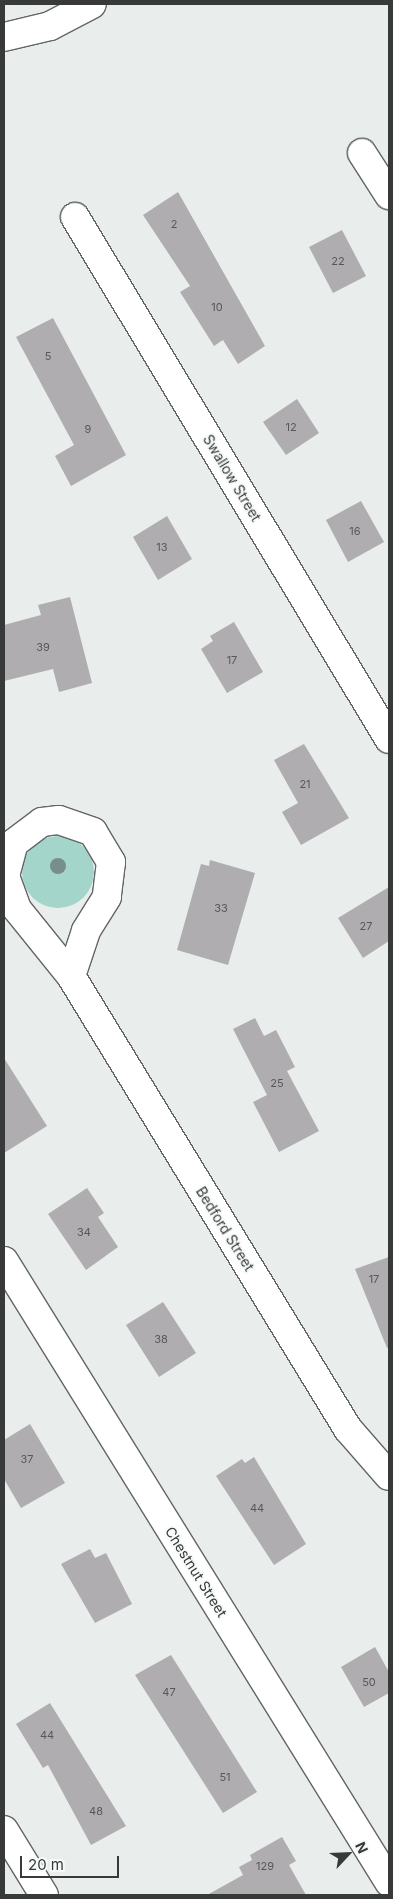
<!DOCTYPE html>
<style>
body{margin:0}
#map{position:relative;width:393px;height:1899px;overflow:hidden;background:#e9edec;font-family:Inter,sans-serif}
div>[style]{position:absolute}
.green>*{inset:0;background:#a3d5ca}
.round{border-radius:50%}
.building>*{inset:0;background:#afadb0}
.roads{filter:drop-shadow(1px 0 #636665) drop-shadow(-1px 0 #636665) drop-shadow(0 1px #636665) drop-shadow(0 -1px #636665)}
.minor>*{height:28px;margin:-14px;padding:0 14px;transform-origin:14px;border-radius:14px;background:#fff}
.trees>*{width:16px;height:16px;margin:-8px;border-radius:50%;background:#788e8a}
span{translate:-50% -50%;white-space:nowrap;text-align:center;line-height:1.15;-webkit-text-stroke:4px #f6faf9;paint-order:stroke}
.number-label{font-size:11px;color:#565758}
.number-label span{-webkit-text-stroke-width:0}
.street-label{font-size:14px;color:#383a3a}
.frame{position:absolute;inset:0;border:5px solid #383a3a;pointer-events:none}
.north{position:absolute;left:323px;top:1829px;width:50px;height:50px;-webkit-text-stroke:4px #f6faf9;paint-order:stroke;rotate:65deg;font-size:14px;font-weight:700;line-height:20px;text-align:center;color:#383a3a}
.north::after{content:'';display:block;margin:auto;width:18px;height:22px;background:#383a3a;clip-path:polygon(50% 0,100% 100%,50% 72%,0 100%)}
.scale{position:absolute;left:20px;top:1856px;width:99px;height:22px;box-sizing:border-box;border:2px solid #383a3a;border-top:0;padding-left:6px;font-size:15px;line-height:18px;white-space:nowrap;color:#383a3a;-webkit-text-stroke:4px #f6faf9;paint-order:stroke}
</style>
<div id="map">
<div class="green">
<i class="round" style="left:22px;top:836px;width:72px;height:72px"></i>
</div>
<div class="building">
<i style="clip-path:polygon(178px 192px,265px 346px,238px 364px,223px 340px,214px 346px,180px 292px,190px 286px,143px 215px)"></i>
<i style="clip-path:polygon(342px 230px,366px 276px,333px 293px,309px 247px)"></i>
<i style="clip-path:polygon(53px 318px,126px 455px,71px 486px,55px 456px,74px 445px,16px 337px)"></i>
<i style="clip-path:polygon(297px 399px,319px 433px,286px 455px,263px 422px)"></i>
<i style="clip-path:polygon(361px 501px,384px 542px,348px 562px,326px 520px)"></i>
<i style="clip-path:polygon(167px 516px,192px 559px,158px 580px,133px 537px)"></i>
<i style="clip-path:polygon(70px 597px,92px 683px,59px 692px,53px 669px,4px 681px,4px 625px,41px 615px,38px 605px)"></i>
<i style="clip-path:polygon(234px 622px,263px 672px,227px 693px,201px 649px,213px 641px,210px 636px)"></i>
<i style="clip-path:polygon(304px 744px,349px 818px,301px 845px,282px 812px,298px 803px,274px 760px)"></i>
<i style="clip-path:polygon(210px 860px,255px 873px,228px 965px,177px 950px,201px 864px,209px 866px)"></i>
<i style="clip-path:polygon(389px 887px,389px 941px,363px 958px,338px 918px)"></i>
<i style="clip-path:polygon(255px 1018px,264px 1036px,276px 1030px,295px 1067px,287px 1071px,319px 1131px,279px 1152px,253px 1102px,267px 1095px,233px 1029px)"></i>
<i style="clip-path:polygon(4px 1058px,47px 1126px,4px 1153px)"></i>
<i style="clip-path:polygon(87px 1188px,104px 1213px,98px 1217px,118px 1247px,86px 1270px,48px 1214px)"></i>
<i style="clip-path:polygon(389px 1257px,389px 1347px,387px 1348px,355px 1269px)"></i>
<i style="clip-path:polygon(163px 1302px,196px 1353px,159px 1377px,126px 1325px)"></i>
<i style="clip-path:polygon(30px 1424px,65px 1483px,21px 1508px,4px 1479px,4px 1440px)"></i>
<i style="clip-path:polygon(254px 1457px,306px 1544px,274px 1565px,216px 1476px,242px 1459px,245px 1463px)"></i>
<i style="clip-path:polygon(90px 1549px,95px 1558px,106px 1553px,132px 1604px,95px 1623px,61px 1564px)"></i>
<i style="clip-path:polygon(375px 1647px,389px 1672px,389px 1693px,364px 1707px,341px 1667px)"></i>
<i style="clip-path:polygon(171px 1655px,257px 1792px,223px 1813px,135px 1675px)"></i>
<i style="clip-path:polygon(50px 1703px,126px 1826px,91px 1845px,48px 1765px,43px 1768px,16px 1724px)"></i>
<i style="clip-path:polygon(282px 1837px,296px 1861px,289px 1865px,306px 1895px,207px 1895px,243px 1875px,239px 1867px,252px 1860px,250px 1855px)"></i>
</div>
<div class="roads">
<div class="minor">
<i style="left:4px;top:37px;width:47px;rotate:-13.4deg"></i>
<i style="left:50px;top:26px;width:47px;rotate:-27.6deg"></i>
<i style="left:362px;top:153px;width:50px;rotate:57.3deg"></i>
<i style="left:75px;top:217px;width:609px;rotate:58.97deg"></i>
<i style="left:59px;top:820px;width:36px;rotate:19deg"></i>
<i style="left:93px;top:832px;width:35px;rotate:59deg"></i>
<i style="left:111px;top:862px;width:35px;rotate:97deg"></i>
<i style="left:107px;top:897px;width:40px;rotate:122deg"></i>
<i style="left:86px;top:931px;width:47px;rotate:108.4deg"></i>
<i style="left:71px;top:976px;width:86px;rotate:-128.9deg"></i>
<i style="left:17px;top:909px;width:35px;rotate:-110deg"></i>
<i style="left:5px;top:876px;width:34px;rotate:-75deg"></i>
<i style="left:14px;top:843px;width:35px;rotate:-37deg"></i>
<i style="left:42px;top:822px;width:17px;rotate:-7deg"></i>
<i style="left:71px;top:976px;width:531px;rotate:58.56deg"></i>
<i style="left:348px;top:1429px;width:62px;rotate:48.9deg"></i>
<i style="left:4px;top:1261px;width:731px;rotate:58.2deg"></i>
<i style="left:4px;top:1830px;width:76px;rotate:58.4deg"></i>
</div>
</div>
<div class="trees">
<i style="left:58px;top:866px"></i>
</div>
<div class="number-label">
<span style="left:174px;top:224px">2</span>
<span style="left:338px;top:261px">22</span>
<span style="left:217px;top:307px">10</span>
<span style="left:48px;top:356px">5</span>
<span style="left:291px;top:427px">12</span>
<span style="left:88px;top:429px">9</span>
<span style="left:355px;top:531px">16</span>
<span style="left:162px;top:547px">13</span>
<span style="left:43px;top:647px">39</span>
<span style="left:232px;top:660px">17</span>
<span style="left:305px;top:784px">21</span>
<span style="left:221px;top:908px">33</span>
<span style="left:366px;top:926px">27</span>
<span style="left:277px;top:1083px">25</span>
<span style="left:84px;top:1232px">34</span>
<span style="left:374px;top:1279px">17</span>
<span style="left:161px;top:1339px">38</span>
<span style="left:27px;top:1459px">37</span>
<span style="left:257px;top:1508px">44</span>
<span style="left:369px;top:1682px">50</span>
<span style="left:169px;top:1692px">47</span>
<span style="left:47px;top:1735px">44</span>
<span style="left:225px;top:1777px">51</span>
<span style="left:96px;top:1811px">48</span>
<span style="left:265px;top:1866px">129</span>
</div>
<div class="street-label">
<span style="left:232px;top:478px;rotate:59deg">Swallow Street</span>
<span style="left:225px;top:1229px;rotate:58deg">Bedford Street</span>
<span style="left:196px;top:1572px;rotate:58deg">Chestnut Street</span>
</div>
<div class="frame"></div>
<div class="north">N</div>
<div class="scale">20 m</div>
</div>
